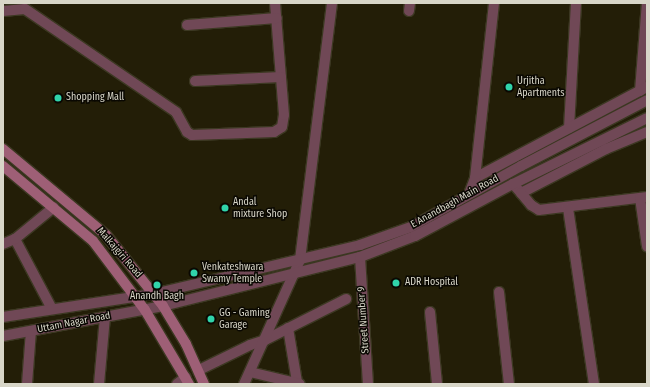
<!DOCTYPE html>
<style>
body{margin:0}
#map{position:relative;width:650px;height:387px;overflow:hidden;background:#231e07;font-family:"Fira Sans Condensed",sans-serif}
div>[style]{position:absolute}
.roads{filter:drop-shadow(1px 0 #3c3822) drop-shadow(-1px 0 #3c3822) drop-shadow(0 1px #3c3822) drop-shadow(0 -1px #3c3822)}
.minor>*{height:10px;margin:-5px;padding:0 5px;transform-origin:5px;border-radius:5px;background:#704856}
.tertiary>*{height:10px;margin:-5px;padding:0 5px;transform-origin:5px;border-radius:5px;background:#704856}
.secondary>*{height:10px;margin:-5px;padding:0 5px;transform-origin:5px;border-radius:5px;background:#9e5f76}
.dots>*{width:11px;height:11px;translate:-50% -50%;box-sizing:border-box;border:2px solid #0a0802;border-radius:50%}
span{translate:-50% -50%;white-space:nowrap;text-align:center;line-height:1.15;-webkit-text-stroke:3px #0a0802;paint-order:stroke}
.poi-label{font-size:10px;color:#d8d6c8}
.left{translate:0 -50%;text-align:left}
.street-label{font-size:10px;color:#d8d6c8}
.frame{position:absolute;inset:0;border:4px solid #d8d6c8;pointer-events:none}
</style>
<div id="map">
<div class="roads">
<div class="minor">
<i style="left:3px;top:11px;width:22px;rotate:-5deg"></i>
<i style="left:25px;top:9px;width:183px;rotate:34.3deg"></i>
<i style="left:176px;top:112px;width:23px;rotate:61deg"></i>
<i style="left:187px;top:132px;width:6px;rotate:31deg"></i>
<i style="left:192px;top:135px;width:82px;rotate:-2.1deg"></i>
<i style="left:274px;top:132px;width:9px;rotate:-32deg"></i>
<i style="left:282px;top:127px;width:12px;rotate:-81deg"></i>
<i style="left:284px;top:115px;width:112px;rotate:-94.6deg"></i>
<i style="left:409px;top:11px;width:8px;rotate:-83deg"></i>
<i style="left:187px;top:25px;width:90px;rotate:-4.4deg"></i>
<i style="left:195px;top:81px;width:86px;rotate:-2.7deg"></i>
<i style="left:640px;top:91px;width:88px;rotate:-85.5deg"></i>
<i style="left:569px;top:128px;width:125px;rotate:-86.8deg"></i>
<i style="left:475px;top:178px;width:195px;rotate:-27.9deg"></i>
<i style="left:513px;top:184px;width:12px;rotate:48deg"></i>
<i style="left:521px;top:193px;width:96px;rotate:-27.4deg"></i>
<i style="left:606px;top:149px;width:44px;rotate:-22.5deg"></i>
<i style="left:521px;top:193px;width:16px;rotate:50deg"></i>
<i style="left:531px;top:205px;width:9px;rotate:32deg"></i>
<i style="left:539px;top:210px;width:109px;rotate:-6.9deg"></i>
<i style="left:469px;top:194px;width:17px;rotate:-69deg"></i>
<i style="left:475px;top:178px;width:176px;rotate:-83.8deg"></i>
<i style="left:640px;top:198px;width:49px;rotate:81.7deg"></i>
<i style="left:568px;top:208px;width:178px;rotate:81.6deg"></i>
<i style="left:15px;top:239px;width:79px;rotate:62.1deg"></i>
<i style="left:3px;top:244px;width:13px;rotate:-23deg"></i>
<i style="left:15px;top:239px;width:50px;rotate:-39.4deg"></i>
<i style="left:360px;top:257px;width:127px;rotate:86.4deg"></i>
<i style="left:499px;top:292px;width:93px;rotate:83.8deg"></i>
<i style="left:430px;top:312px;width:72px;rotate:84.4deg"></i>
<i style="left:288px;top:328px;width:55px;rotate:80.5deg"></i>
<i style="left:199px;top:370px;width:57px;rotate:-26.1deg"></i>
<i style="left:250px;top:345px;width:16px;rotate:-18deg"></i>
<i style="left:265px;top:340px;width:91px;rotate:-26.8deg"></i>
<i style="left:250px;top:372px;width:51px;rotate:13.5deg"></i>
<i style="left:27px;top:384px;width:53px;rotate:-85.7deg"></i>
<i style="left:99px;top:384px;width:67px;rotate:-84.9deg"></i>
<i style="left:177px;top:384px;width:11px;rotate:-38deg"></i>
<i style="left:244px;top:384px;width:136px;rotate:-65.7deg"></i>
<i style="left:300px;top:260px;width:259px;rotate:-82.9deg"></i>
</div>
<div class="tertiary">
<i style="left:3px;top:317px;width:152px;rotate:-8.7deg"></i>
<i style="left:153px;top:294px;width:213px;rotate:-13.3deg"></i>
<i style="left:360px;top:245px;width:54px;rotate:-19.4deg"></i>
<i style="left:411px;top:227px;width:126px;rotate:-29deg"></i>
<i style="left:521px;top:166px;width:142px;rotate:-27.6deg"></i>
<i style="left:3px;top:336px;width:163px;rotate:-10.6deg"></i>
<i style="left:163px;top:306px;width:203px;rotate:-14deg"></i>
<i style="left:360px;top:257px;width:59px;rotate:-20.9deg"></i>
<i style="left:415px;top:236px;width:111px;rotate:-28deg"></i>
<i style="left:513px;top:184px;width:149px;rotate:-26.2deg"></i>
</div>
<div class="secondary">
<i style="left:3px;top:149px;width:134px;rotate:39.9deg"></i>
<i style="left:106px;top:235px;width:91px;rotate:51.2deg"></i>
<i style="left:163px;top:306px;width:44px;rotate:58.8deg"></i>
<i style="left:186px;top:344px;width:44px;rotate:65.8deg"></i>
<i style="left:3px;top:166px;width:117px;rotate:39.8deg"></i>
<i style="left:93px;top:241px;width:86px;rotate:53deg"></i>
<i style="left:145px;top:310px;width:86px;rotate:59.3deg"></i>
</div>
</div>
<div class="dots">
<i style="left:509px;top:87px;background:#30d4aa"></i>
<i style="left:58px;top:98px;background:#30d4aa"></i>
<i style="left:225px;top:208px;background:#30d4aa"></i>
<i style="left:194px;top:273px;background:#30d4aa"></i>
<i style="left:396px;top:283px;background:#30d4aa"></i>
<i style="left:157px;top:285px;background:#30d4aa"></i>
<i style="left:211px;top:319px;background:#30d4aa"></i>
</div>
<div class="poi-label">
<span class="left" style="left:517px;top:87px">Urjitha<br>Apartments</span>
<span class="left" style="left:66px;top:98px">Shopping Mall</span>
<span class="left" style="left:233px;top:208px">Andal<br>mixture Shop</span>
<span class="left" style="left:202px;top:273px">Venkateshwara<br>Swamy Temple</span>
<span class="left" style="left:405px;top:283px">ADR Hospital</span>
<span style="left:157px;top:297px">Anandh Bagh</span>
<span class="left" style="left:219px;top:319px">GG - Gaming<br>Garage</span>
</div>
<div class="street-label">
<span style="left:455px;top:202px;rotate:-29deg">E Anandbagh Main Road</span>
<span style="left:119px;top:253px;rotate:49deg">Malkajgiri Road</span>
<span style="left:364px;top:320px;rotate:-94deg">Street Number 9</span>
<span style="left:74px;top:323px;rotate:-11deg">Uttam Nagar Road</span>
</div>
<div class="frame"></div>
</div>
